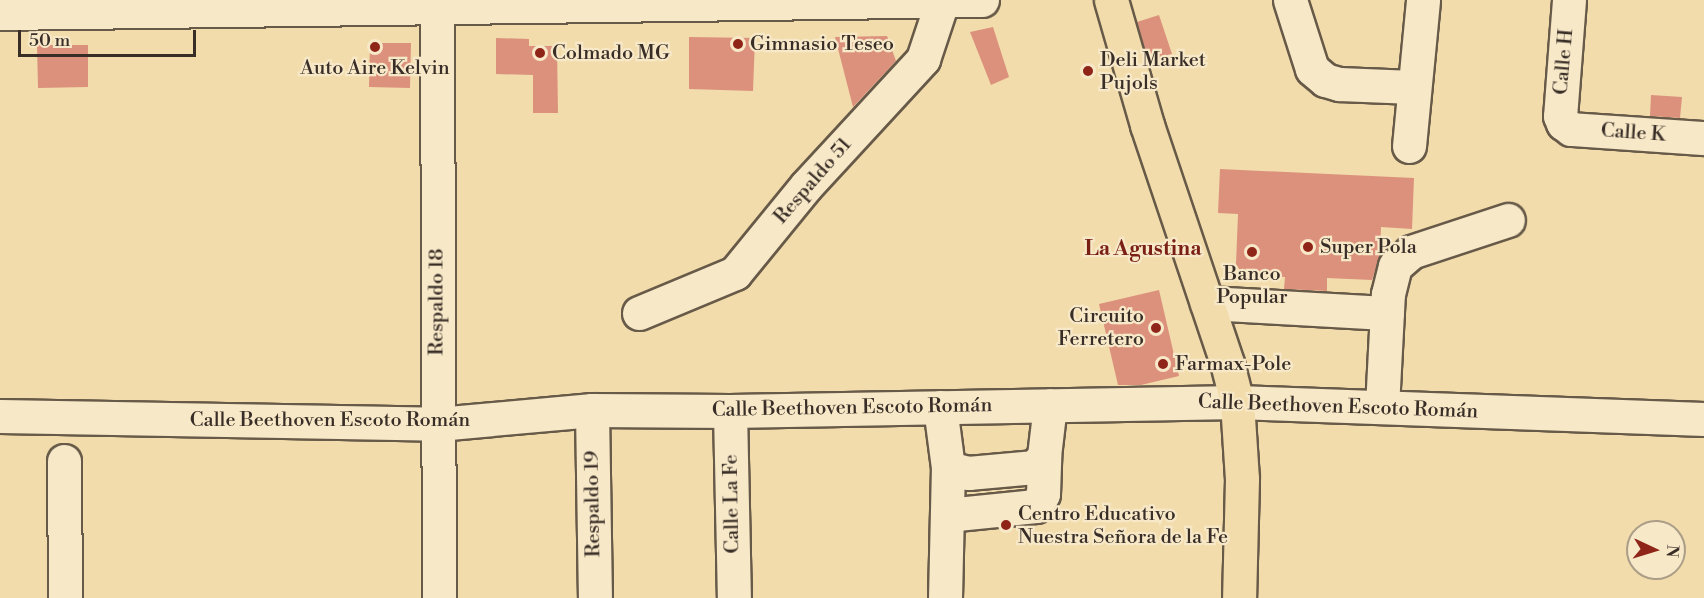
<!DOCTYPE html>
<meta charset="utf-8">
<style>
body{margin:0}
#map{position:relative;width:1704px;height:598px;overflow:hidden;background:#f2dcab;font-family:"Libre Bodoni",serif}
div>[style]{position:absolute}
.building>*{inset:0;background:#dc917d}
.roads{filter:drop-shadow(2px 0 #675a48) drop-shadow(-2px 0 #675a48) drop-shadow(0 2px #675a48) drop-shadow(0 -2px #675a48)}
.minor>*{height:33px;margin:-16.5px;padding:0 16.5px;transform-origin:16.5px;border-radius:16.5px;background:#f7e8c8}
.major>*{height:33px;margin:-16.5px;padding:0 16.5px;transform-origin:16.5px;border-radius:16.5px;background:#f2dcab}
.dots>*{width:16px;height:16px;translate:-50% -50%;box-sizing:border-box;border:3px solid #f7e8c8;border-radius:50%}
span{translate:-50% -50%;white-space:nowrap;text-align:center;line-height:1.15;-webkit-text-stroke:4.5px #f7e8c8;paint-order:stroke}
.poi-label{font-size:20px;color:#392e27}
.left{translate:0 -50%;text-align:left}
.right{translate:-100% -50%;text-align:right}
.street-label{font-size:20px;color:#392e27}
.neighbourhood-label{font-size:21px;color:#7a1f14;font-weight:700}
.north{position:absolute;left:1626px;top:520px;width:60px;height:60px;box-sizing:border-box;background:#f7e8c8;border:2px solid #ab9e88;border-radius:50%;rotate:94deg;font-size:16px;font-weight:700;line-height:24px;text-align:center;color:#392e27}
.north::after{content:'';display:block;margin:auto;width:21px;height:27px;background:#8f2418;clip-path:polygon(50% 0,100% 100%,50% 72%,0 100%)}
.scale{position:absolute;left:18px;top:30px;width:178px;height:27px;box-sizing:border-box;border:3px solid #392e27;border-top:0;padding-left:8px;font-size:18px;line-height:21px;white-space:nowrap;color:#392e27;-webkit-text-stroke:4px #f7e8c8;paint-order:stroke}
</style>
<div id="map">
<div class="building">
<i style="clip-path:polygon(1159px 15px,1172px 54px,1148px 62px,1137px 22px)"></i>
<i style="clip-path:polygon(993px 27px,1009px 77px,991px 85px,970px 32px)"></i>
<i style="clip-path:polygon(887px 36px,896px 61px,853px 107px,835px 37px)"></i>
<i style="clip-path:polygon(689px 37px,755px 38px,753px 91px,689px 89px)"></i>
<i style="clip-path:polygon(496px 38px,529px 39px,529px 46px,557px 46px,558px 113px,533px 113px,533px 75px,496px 74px)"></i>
<i style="clip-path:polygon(370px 43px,411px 43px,410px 88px,369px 87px)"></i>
<i style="clip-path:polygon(37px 45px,88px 45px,88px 87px,38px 88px)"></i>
<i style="clip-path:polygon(1651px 95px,1682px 97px,1680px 118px,1650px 116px)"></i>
<i style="clip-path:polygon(1220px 169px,1414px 178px,1412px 229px,1381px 227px,1380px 256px,1372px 280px,1327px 278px,1327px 291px,1284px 289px,1285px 277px,1243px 275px,1236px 264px,1238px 214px,1218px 213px)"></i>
<i style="clip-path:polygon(1159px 290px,1179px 376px,1141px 385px,1118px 385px,1099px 304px)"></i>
</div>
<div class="roads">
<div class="minor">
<i style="left:1290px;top:0;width:72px;rotate:72.3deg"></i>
<i style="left:1312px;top:69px;width:17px;rotate:40deg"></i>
<i style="left:1325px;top:80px;width:15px;rotate:16deg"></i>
<i style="left:1339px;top:84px;width:74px;rotate:2.3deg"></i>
<i style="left:1569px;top:0;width:116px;rotate:94.4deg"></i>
<i style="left:1560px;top:116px;width:8px;rotate:67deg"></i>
<i style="left:1563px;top:123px;width:10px;rotate:37deg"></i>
<i style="left:1571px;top:129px;width:133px;rotate:3.9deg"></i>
<i style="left:437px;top:7px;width:591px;rotate:89.81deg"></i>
<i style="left:0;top:13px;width:982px;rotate:-0.76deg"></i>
<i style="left:1409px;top:146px;width:147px;rotate:-84.5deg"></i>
<i style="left:1207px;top:303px;width:180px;rotate:3.2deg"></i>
<i style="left:639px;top:313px;width:104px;rotate:-22.6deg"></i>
<i style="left:735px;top:273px;width:112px;rotate:-50.8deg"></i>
<i style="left:806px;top:186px;width:173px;rotate:-47.3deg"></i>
<i style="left:923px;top:59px;width:60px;rotate:-71.6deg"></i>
<i style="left:940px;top:407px;width:62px;rotate:82.5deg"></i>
<i style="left:948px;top:468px;width:21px;rotate:14deg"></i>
<i style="left:968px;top:473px;width:67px;rotate:-5.1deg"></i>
<i style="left:1035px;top:467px;width:14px;rotate:-51deg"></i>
<i style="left:1044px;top:456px;width:51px;rotate:-83.3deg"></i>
<i style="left:1382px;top:407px;width:113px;rotate:-87deg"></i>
<i style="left:1388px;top:294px;width:29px;rotate:-76deg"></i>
<i style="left:1395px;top:266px;width:21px;rotate:-41deg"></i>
<i style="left:1411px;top:252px;width:102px;rotate:-18.3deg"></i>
<i style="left:592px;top:410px;width:188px;rotate:89.1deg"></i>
<i style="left:730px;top:411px;width:187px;rotate:88.8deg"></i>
<i style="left:0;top:416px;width:438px;rotate:1deg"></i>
<i style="left:438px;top:424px;width:155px;rotate:-5.2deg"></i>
<i style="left:592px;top:410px;width:138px;rotate:0.4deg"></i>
<i style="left:730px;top:411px;width:507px;rotate:-1.02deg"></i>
<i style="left:1237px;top:402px;width:467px;rotate:2.1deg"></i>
<i style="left:64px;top:461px;width:137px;rotate:89.6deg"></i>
<i style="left:947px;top:515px;width:89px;rotate:-5.8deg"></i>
<i style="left:1036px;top:506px;width:14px;rotate:-60deg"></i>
<i style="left:1043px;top:494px;width:38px;rotate:-88deg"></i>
<i style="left:945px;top:598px;width:130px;rotate:-88.7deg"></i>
</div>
<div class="major">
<i style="left:1111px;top:0;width:130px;rotate:73.9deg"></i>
<i style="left:1147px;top:125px;width:251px;rotate:71.4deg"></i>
<i style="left:1227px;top:363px;width:40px;rotate:75.6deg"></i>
<i style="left:1237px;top:402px;width:77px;rotate:86.3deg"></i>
<i style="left:1242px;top:479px;width:119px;rotate:91.4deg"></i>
</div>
</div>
<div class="dots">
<i style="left:738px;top:44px;background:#8f2418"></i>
<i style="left:375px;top:47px;background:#8f2418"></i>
<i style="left:540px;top:53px;background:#8f2418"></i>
<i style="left:1088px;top:71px;background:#8f2418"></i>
<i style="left:1308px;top:247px;background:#8f2418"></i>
<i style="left:1252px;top:252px;background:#8f2418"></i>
<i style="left:1156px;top:328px;background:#8f2418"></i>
<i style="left:1163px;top:364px;background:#8f2418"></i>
<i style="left:1006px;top:525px;background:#8f2418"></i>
</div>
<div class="poi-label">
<span class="left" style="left:750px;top:44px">Gimnasio Teseo</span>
<span class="left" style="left:552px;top:53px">Colmado MG</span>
<span class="left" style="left:1100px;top:72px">Deli Market<br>Pujols</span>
<span style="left:375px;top:68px">Auto Aire Kelvin</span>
<span class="left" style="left:1320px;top:247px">Super Pola</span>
<span style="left:1252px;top:286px">Banco<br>Popular</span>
<span class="right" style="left:1144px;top:328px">Circuito<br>Ferretero</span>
<span class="left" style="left:1175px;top:364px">Farmax-Pole</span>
<span class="left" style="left:1018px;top:526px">Centro Educativo<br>Nuestra Señora de la Fe</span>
</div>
<div class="street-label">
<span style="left:1564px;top:62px;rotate:-85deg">Calle H</span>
<span style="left:1633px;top:133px;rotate:4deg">Calle K</span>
<span style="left:813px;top:181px;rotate:-49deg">Respaldo 51</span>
<span style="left:437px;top:302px;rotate:-90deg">Respaldo 18</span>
<span style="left:1338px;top:407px;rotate:2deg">Calle Beethoven Escoto Román</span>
<span style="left:852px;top:408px;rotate:-1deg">Calle Beethoven Escoto Román</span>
<span style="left:330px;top:420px">Calle Beethoven Escoto Román</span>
<span style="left:593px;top:504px;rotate:-91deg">Respaldo 19</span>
<span style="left:732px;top:504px;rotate:-91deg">Calle La Fe</span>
</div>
<div class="neighbourhood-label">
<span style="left:1143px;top:249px">La Agustina</span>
</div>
<div class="north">N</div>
<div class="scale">50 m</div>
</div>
